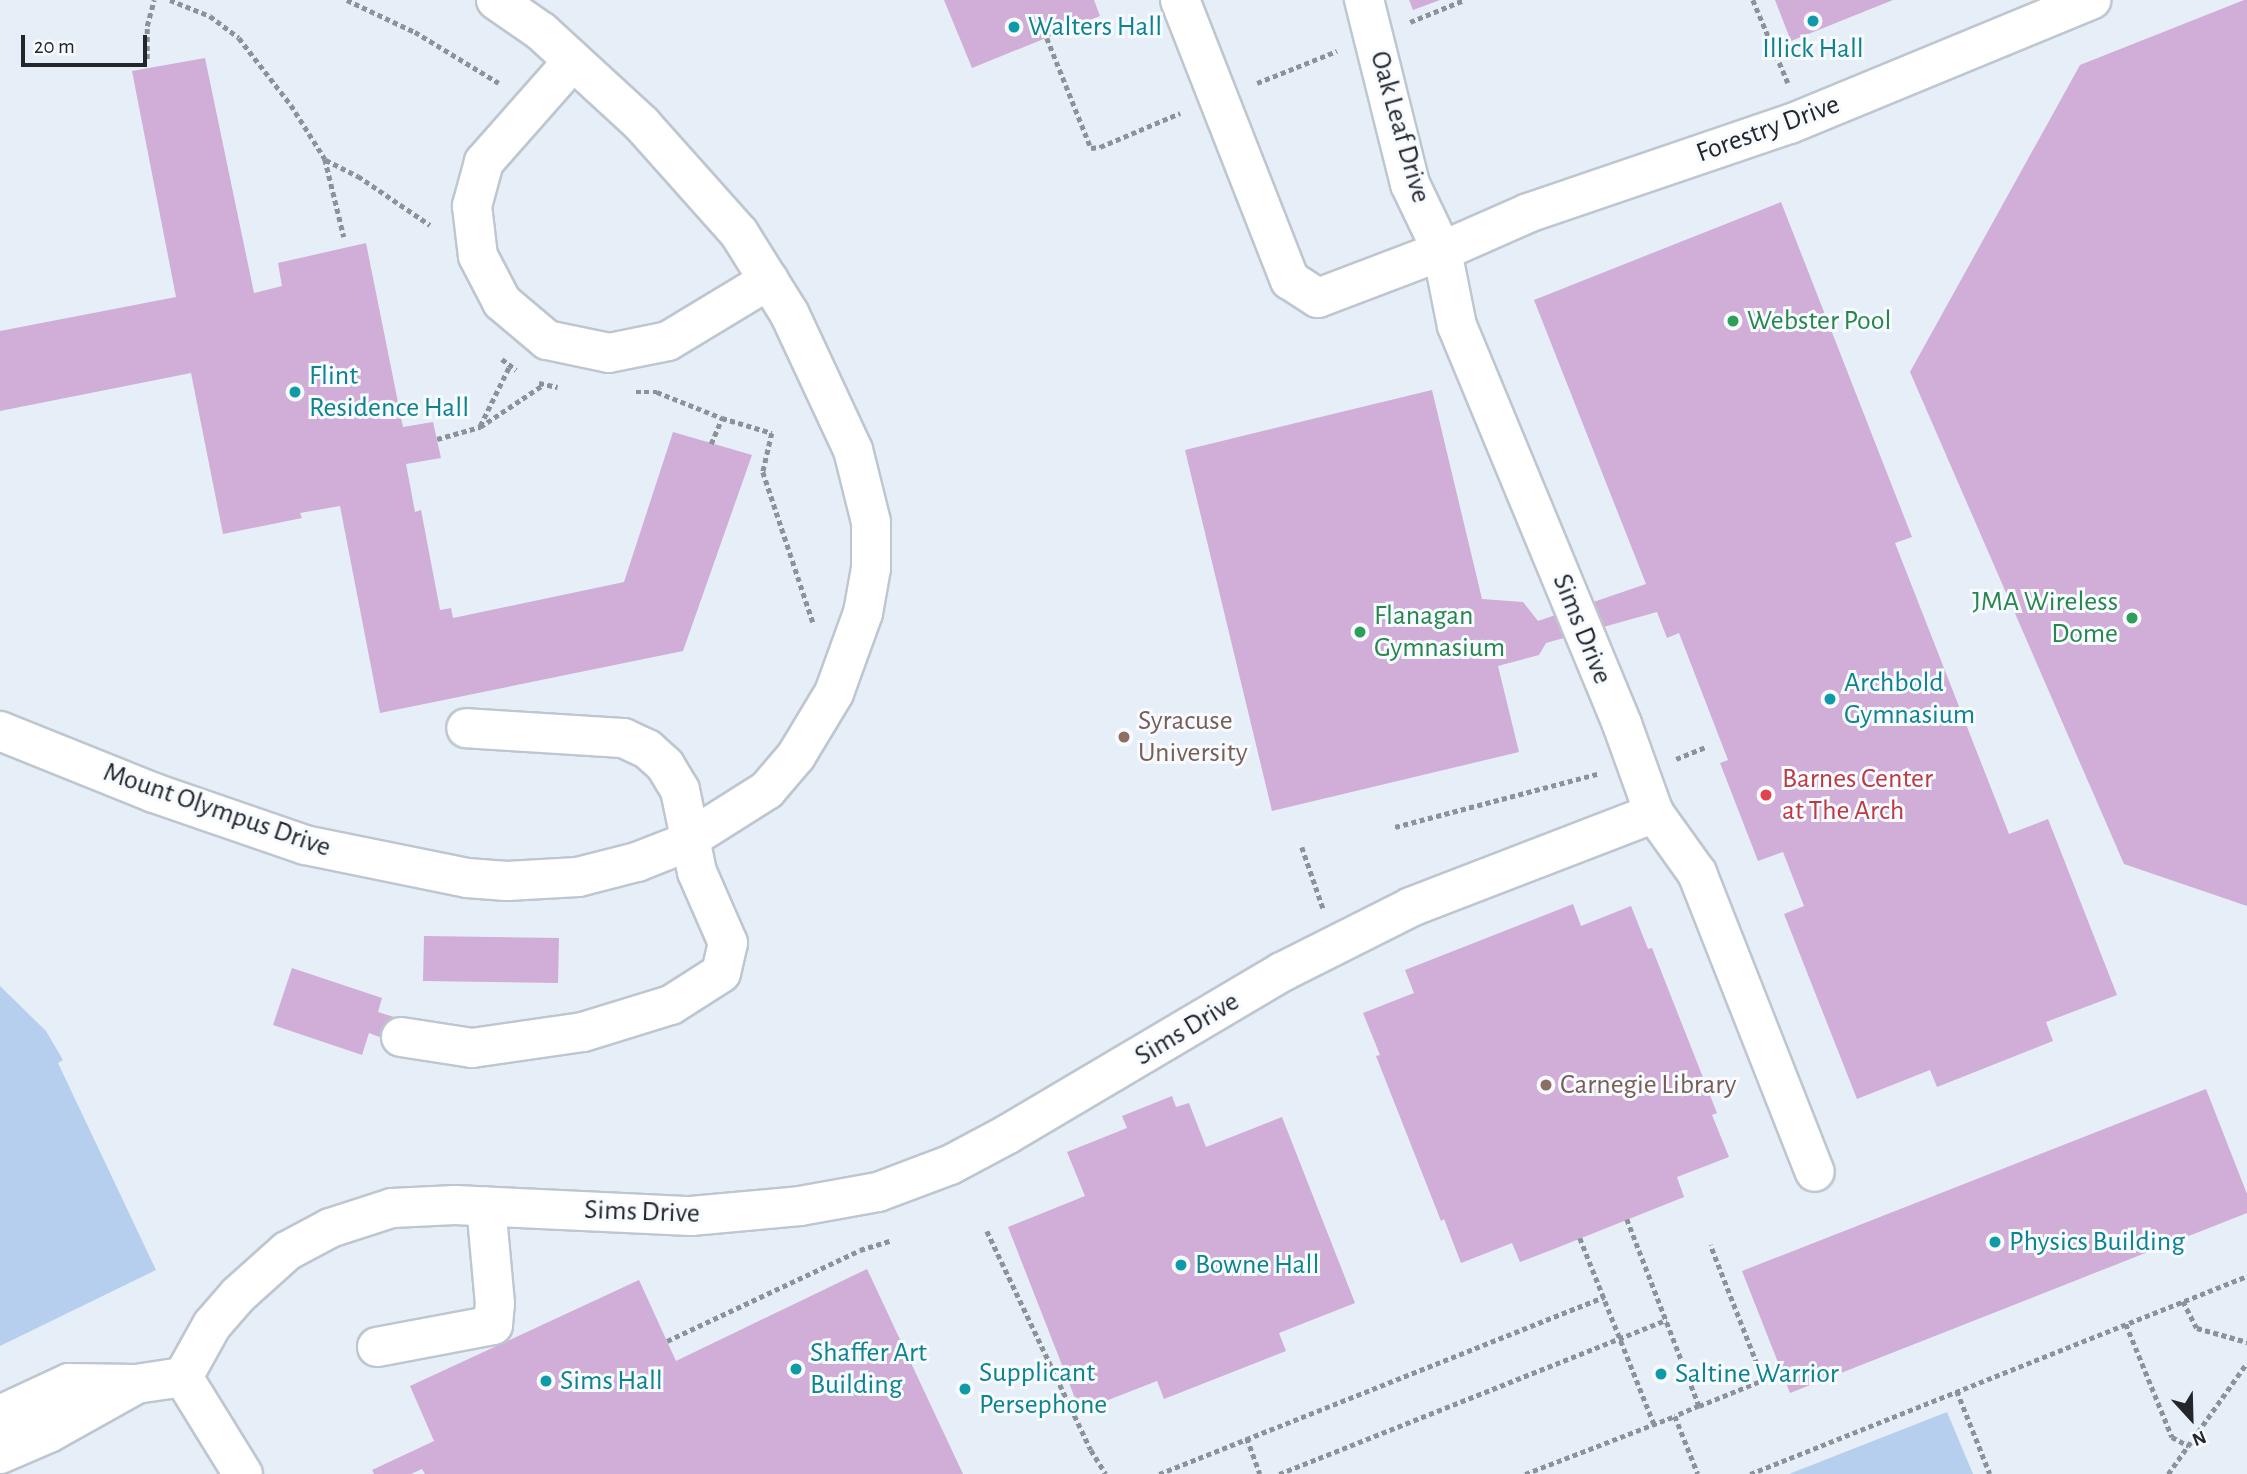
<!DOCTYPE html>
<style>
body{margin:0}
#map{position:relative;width:2247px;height:1474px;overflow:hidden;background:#e6eef7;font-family:"Alegreya Sans",sans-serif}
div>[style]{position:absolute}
.green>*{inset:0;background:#b6cfee}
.building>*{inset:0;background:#d0aed8}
.path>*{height:4.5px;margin-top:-2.25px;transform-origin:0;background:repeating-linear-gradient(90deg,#8c9298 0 5px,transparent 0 8.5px)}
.roads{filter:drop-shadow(2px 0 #bec6cf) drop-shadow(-2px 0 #bec6cf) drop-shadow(0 2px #bec6cf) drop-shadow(0 -2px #bec6cf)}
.minor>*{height:38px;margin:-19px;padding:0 19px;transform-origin:19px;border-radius:19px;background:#fff}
.dots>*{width:19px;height:19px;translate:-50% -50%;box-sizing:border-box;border:4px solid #f7fafe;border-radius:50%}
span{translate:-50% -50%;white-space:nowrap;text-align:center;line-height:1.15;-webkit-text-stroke:6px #f7fafe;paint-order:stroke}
.culture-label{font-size:28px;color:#0d838f}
.left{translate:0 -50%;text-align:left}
.street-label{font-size:28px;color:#23262a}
.leisure-label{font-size:28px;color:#27864d}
.right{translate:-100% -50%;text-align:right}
.education-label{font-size:28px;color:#785e54}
.health-label{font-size:28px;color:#be3a42}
.north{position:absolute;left:2156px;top:1383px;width:70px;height:70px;-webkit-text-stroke:5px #f7fafe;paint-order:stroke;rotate:158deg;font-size:19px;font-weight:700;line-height:28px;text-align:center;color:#23262a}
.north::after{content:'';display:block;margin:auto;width:24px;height:32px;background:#23262a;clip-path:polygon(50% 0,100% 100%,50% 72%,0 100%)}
.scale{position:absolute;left:21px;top:35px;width:126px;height:32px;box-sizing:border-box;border:4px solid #23262a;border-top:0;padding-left:9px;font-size:21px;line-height:24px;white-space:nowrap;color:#23262a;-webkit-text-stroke:5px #f7fafe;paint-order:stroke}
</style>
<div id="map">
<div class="green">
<i style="clip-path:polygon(0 986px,46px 1031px,63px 1060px,58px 1063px,156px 1270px,0 1346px)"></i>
<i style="clip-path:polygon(1947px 1412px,1973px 1474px,1789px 1474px)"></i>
</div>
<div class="building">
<i style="clip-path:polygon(944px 0,1094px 0,1100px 16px,972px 68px)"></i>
<i style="clip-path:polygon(1409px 0,1440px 0,1413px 10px)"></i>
<i style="clip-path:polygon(1775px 0,1893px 0,1791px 41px)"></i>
<i style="clip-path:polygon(2244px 0,2247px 0,2247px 906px,2124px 864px,1910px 372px,2080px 65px)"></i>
<i style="clip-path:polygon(205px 58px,254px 293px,282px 286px,278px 263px,366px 243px,403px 427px,433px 422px,441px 458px,406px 464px,415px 512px,421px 510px,440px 610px,451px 608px,453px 618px,624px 582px,673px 432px,752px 455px,683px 651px,380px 713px,340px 506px,300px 513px,302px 518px,223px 534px,191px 373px,0 411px,0 331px,176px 297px,132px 71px)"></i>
<i style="clip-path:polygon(1781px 202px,1912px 537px,1895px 543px,2009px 834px,2048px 819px,2117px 995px,2046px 1022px,2053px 1041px,1937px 1087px,1930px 1070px,1857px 1099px,1784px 914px,1804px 906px,1783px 852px,1758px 861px,1720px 763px,1728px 760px,1679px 633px,1667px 638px,1657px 612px,1546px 643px,1539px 655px,1498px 666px,1519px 752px,1272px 811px,1185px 450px,1432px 390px,1482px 599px,1523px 602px,1538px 621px,1646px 584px,1534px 300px)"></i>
<i style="clip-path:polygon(1573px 904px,1581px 926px,1631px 906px,1648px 949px,1652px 948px,1717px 1113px,1712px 1115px,1729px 1157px,1677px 1177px,1684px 1197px,1554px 1249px,1520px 1262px,1512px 1243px,1461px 1263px,1444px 1219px,1441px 1221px,1376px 1056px,1380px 1055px,1363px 1013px,1414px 993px,1405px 970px)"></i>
<i style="clip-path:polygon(424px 936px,559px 938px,558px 983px,423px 981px)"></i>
<i style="clip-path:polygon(292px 968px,382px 998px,378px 1012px,397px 1018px,390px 1041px,369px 1033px,362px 1055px,273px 1025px)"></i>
<i style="clip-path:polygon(2206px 1089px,2247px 1194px,2247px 1213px,1790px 1393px,1742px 1271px)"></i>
<i style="clip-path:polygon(1172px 1096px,1176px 1107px,1189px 1103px,1206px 1147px,1282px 1117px,1355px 1303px,1279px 1333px,1286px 1351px,1164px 1399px,1157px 1381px,1080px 1411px,1008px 1227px,1085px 1196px,1067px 1152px,1127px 1128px,1122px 1116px)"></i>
<i style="clip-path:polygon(867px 1269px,963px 1474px,425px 1474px,422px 1469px,411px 1474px,374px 1474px,372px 1470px,434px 1441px,410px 1386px,639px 1280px,676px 1361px)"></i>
</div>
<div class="path">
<i style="left:170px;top:0;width:43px;rotate:21.8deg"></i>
<i style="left:210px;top:16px;width:36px;rotate:37deg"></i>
<i style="left:239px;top:38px;width:85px;rotate:52.2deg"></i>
<i style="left:291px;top:105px;width:64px;rotate:57.8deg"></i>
<i style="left:325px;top:159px;width:80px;rotate:76.3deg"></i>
<i style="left:347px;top:0;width:75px;rotate:25.2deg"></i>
<i style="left:415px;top:32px;width:98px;rotate:31.3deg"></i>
<i style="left:1753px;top:0;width:90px;rotate:67.1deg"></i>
<i style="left:1410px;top:22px;width:58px;rotate:-22.2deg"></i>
<i style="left:1047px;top:38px;width:118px;rotate:68.2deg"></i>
<i style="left:1091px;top:148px;width:9px;rotate:-6deg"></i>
<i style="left:1100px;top:147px;width:87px;rotate:-23deg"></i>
<i style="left:147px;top:59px;width:33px;rotate:-90deg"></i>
<i style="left:147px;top:26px;width:27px;rotate:-75deg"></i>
<i style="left:1257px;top:83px;width:86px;rotate:-21.8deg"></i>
<i style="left:326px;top:160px;width:36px;rotate:27deg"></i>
<i style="left:358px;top:176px;width:87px;rotate:34.2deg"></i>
<i style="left:502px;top:359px;width:18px;rotate:38deg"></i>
<i style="left:539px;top:383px;width:19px;rotate:12deg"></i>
<i style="left:636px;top:392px;width:21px"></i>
<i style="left:657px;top:392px;width:70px;rotate:21.8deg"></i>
<i style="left:722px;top:418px;width:52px;rotate:16.7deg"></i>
<i style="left:772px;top:433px;width:40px;rotate:103deg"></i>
<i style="left:763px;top:472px;width:161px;rotate:71.6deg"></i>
<i style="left:480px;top:426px;width:66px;rotate:-63.8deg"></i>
<i style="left:437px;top:439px;width:45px;rotate:-15.6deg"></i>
<i style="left:480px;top:427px;width:76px;rotate:-33.7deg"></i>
<i style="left:711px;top:444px;width:28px;rotate:-67deg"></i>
<i style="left:1676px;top:759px;width:31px;rotate:-22deg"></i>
<i style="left:1395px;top:827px;width:209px;rotate:-14.7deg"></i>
<i style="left:1302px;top:847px;width:65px;rotate:71deg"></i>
<i style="left:1627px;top:1219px;width:200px;rotate:68.9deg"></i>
<i style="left:1699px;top:1406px;width:26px;rotate:157deg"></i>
<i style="left:1675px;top:1416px;width:62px;rotate:68.4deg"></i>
<i style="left:987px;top:1231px;width:242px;rotate:64.6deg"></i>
<i style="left:1091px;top:1450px;width:28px;rotate:58deg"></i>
<i style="left:1580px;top:1238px;width:200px;rotate:68.3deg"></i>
<i style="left:2183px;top:1301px;width:30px;rotate:63deg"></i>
<i style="left:2197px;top:1328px;width:52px;rotate:15.6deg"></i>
<i style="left:2126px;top:1324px;width:122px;rotate:67.8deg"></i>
<i style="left:2172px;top:1437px;width:19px;rotate:28deg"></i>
<i style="left:667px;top:1341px;width:213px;rotate:-25.2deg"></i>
<i style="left:860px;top:1250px;width:31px;rotate:-17deg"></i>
<i style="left:1957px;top:1391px;width:89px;rotate:68.3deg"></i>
<i style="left:1699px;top:1406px;width:69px;rotate:-22.1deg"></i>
<i style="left:1763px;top:1380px;width:145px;rotate:-111.4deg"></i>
<i style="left:1247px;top:1438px;width:38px;rotate:70deg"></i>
<i style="left:1159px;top:1474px;width:479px;rotate:-21.7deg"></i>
<i style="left:1279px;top:1474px;width:417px;rotate:-21.7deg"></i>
<i style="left:1525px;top:1474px;width:161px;rotate:-21.1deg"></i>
<i style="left:1750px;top:1474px;width:535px;rotate:-21.72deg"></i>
<i style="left:2168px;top:1474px;width:136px;rotate:-54.6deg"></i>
</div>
<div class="roads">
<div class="minor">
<i style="left:1180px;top:0;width:301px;rotate:68.6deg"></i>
<i style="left:1290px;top:280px;width:33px;rotate:33deg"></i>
<i style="left:1318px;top:298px;width:133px;rotate:-20.8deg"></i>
<i style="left:1442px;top:251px;width:94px;rotate:-23.8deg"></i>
<i style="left:1528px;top:213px;width:277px;rotate:-18.8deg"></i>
<i style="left:1790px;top:124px;width:326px;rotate:-22.4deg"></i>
<i style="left:573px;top:61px;width:135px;rotate:131.4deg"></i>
<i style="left:484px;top:162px;width:46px;rotate:105.3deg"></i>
<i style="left:472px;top:206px;width:50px;rotate:83.2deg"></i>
<i style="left:478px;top:256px;width:52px;rotate:62.4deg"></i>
<i style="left:502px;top:302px;width:59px;rotate:40.2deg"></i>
<i style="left:547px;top:340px;width:63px;rotate:11.8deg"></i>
<i style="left:609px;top:353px;width:60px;rotate:-11.5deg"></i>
<i style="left:668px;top:341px;width:118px;rotate:-31.1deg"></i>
<i style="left:0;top:731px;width:166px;rotate:21.9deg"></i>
<i style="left:154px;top:793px;width:160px;rotate:19deg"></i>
<i style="left:305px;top:845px;width:165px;rotate:11.5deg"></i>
<i style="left:467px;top:878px;width:40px;rotate:4.3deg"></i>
<i style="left:507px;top:881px;width:71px;rotate:-3.2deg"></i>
<i style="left:578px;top:877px;width:61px;rotate:-14.3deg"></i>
<i style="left:637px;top:862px;width:46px;rotate:-21.6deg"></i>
<i style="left:680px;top:845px;width:103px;rotate:-32.3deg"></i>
<i style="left:767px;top:790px;width:45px;rotate:-49.5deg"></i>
<i style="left:796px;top:756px;width:74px;rotate:-58.9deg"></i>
<i style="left:834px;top:693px;width:85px;rotate:-70.1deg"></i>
<i style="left:863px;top:613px;width:46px;rotate:-79.9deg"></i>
<i style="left:871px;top:568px;width:46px;rotate:-90deg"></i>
<i style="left:871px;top:522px;width:74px;rotate:-104deg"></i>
<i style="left:853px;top:450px;width:151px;rotate:-115deg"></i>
<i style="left:789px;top:313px;width:94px;rotate:-122deg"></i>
<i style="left:739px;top:233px;width:146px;rotate:-131.7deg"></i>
<i style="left:642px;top:124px;width:136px;rotate:-137.4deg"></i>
<i style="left:542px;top:32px;width:56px;rotate:-145.2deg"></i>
<i style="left:1654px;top:813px;width:74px;rotate:54.4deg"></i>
<i style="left:1697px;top:873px;width:321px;rotate:68.5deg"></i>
<i style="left:401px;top:1037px;width:72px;rotate:8.8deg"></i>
<i style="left:472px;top:1048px;width:112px;rotate:-8.2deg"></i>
<i style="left:583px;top:1032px;width:92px;rotate:-17.1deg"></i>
<i style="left:671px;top:1005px;width:59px;rotate:-32.6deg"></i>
<i style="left:721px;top:973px;width:31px;rotate:-77deg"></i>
<i style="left:728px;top:943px;width:77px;rotate:-113.6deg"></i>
<i style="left:697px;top:872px;width:84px;rotate:-101.7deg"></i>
<i style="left:680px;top:790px;width:29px;rotate:-121deg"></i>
<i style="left:665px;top:765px;width:24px;rotate:-138deg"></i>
<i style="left:647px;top:749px;width:26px;rotate:-155deg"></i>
<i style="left:623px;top:738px;width:157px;rotate:-176.4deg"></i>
<i style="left:377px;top:1347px;width:118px;rotate:-10.7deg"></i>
<i style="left:493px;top:1325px;width:21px;rotate:-85deg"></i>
<i style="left:495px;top:1304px;width:98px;rotate:-95.2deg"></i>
<i style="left:183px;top:1377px;width:60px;rotate:-60.9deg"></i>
<i style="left:212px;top:1325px;width:40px;rotate:-49deg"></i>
<i style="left:238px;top:1295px;width:66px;rotate:-41.9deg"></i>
<i style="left:287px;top:1251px;width:49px;rotate:-28.1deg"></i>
<i style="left:330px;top:1228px;width:65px;rotate:-17.9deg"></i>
<i style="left:392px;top:1208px;width:63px;rotate:-2.7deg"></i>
<i style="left:455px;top:1205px;width:236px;rotate:2.7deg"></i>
<i style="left:691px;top:1216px;width:109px;rotate:-5.2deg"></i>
<i style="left:800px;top:1206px;width:79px;rotate:-10.2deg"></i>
<i style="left:878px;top:1192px;width:77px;rotate:-20.6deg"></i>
<i style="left:950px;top:1165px;width:66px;rotate:-28.1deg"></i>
<i style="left:1008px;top:1134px;width:318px;rotate:-30.6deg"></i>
<i style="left:1282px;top:972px;width:144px;rotate:-26.7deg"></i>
<i style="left:1411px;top:907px;width:261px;rotate:-21.1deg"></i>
<i style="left:1654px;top:813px;width:95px;rotate:-109.8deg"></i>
<i style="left:1622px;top:724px;width:431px;rotate:-112.5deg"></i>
<i style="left:1457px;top:326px;width:76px;rotate:-101.3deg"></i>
<i style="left:1442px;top:251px;width:74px;rotate:-115.5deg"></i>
<i style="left:1410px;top:184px;width:190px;rotate:-104deg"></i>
<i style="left:183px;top:1377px;width:114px;rotate:58.3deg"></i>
<i style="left:0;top:1415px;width:76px;rotate:-24.9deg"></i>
<i style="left:69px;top:1383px;width:67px;rotate:0.9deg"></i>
<i style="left:136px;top:1384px;width:48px;rotate:-8.5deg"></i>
<i style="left:0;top:1454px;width:53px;rotate:-23.2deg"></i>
<i style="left:49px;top:1433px;width:98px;rotate:-29.2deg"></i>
</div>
</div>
<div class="dots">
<i style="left:1813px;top:21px;background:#0f9aa8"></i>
<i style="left:1014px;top:27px;background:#0f9aa8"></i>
<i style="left:1733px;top:321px;background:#2e9e5b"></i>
<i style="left:295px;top:392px;background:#0f9aa8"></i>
<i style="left:2132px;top:618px;background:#2e9e5b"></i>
<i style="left:1360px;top:632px;background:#2e9e5b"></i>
<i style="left:1830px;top:699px;background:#0f9aa8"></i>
<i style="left:1124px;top:737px;background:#8d6e63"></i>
<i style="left:1766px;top:795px;background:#e0444e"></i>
<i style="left:1546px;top:1085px;background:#8d6e63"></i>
<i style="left:1995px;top:1242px;background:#0f9aa8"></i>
<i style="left:1181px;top:1265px;background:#0f9aa8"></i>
<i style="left:796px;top:1369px;background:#0f9aa8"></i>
<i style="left:1661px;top:1374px;background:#0f9aa8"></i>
<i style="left:546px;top:1381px;background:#0f9aa8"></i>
<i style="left:965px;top:1389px;background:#0f9aa8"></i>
</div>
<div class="culture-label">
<span class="left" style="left:1028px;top:27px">Walters Hall</span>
<span style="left:1813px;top:49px">Illick Hall</span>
<span class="left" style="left:309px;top:392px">Flint<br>Residence Hall</span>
<span class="left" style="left:1844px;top:699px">Archbold<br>Gymnasium</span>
<span class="left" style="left:2009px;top:1242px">Physics Building</span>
<span class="left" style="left:1195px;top:1265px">Bowne Hall</span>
<span class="left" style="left:810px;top:1369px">Shaffer Art<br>Building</span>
<span class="left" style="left:979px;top:1389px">Supplicant<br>Persephone</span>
<span class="left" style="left:1675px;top:1374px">Saltine Warrior</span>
<span class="left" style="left:560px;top:1381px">Sims Hall</span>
</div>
<div class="street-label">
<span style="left:1400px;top:127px;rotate:74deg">Oak Leaf Drive</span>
<span style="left:1768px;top:129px;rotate:-20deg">Forestry Drive</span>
<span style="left:1582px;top:629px;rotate:68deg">Sims Drive</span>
<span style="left:217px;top:810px;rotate:19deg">Mount Olympus Drive</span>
<span style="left:1187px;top:1029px;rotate:-31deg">Sims Drive</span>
<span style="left:642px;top:1212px;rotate:2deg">Sims Drive</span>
</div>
<div class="leisure-label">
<span class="left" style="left:1747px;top:321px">Webster Pool</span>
<span class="right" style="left:2118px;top:618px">JMA Wireless<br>Dome</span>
<span class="left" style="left:1374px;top:632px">Flanagan<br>Gymnasium</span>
</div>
<div class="education-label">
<span class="left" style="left:1138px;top:737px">Syracuse<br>University</span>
<span class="left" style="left:1560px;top:1085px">Carnegie Library</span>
</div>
<div class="health-label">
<span class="left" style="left:1782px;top:795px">Barnes Center<br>at The Arch</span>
</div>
<div class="north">N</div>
<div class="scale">20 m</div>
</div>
